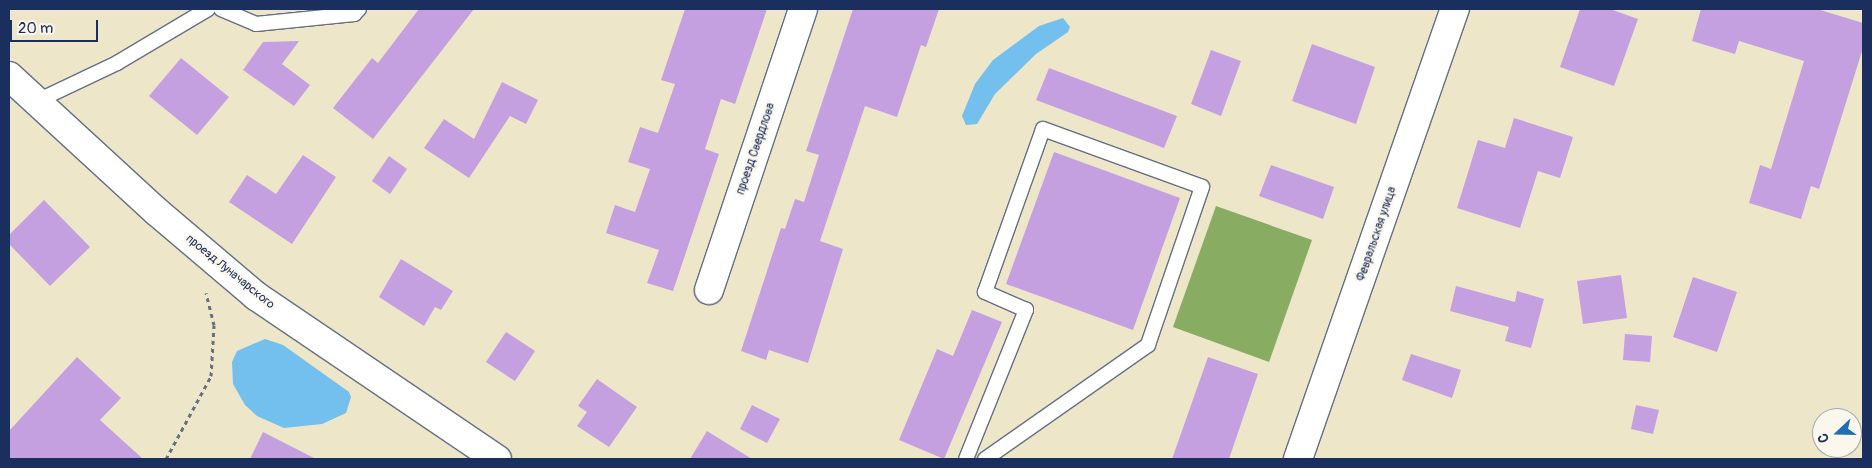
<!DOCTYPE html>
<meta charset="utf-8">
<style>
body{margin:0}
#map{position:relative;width:1872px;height:468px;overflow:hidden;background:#ede6c8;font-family:Pangolin,sans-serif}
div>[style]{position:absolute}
.forest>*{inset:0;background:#87ac62}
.water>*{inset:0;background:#73bfed}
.building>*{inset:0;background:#c5a0e1}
.path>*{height:3px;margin-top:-1.5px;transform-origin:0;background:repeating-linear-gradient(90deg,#646f83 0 4px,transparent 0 8px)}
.roads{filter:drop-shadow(1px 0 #646f83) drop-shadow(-1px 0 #646f83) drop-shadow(0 1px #646f83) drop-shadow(0 -1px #646f83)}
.service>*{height:14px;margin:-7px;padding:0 7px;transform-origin:7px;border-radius:7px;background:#fff}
.minor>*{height:28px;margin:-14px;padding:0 14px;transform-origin:14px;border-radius:14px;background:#fff}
span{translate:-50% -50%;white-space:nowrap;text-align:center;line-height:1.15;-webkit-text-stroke:4.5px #fbf7ec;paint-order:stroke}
.street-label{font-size:12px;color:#1b2f5e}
.frame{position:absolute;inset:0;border:10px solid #1b2f5e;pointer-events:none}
.north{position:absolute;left:1812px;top:408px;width:50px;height:50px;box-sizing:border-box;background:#fbf7ec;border:1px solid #a1a7b3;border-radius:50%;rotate:249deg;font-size:14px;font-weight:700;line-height:20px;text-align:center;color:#1b2f5e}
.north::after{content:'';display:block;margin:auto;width:18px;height:22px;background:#1f6fb2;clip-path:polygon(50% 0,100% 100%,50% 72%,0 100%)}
.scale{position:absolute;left:10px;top:20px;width:88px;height:22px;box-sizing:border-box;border:2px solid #1b2f5e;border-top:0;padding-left:6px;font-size:15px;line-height:18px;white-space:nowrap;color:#1b2f5e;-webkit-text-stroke:4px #fbf7ec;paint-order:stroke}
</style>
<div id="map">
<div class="forest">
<i style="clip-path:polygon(1216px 206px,1312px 240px,1269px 362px,1173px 327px)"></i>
</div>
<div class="water">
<i style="clip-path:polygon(1063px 18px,1070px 27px,1068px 32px,1036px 54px,995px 94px,977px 124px,966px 125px,962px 116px,975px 84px,993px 60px,1039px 26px)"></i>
<i style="clip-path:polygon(265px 339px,283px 345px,349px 392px,351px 397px,346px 413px,322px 424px,284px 428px,257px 416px,245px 405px,233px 384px,232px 362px,237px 351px)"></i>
</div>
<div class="building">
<i style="clip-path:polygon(419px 9px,474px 9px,373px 139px,333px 108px,372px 58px,378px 63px)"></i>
<i style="clip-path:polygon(685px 9px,767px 9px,735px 104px,721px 99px,705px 149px,719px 154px,673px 291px,647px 283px,659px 250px,606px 233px,615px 205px,635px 212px,650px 169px,628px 162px,640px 127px,658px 133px,675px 84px,661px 80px)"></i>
<i style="clip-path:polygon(853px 9px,939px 9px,926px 47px,921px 45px,897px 117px,865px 106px,820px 241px,843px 249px,808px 363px,769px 350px,766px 360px,741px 351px,781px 228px,785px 229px,795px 199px,804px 202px,819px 155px,806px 151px)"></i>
<i style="clip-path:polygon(1580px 9px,1610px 9px,1638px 19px,1614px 86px,1560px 67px)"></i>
<i style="clip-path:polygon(1701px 9px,1817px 9px,1863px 23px,1863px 48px,1819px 189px,1811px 186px,1801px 219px,1749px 203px,1760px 165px,1771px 169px,1804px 61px,1739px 41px,1735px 54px,1692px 41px)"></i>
<i style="clip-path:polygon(299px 41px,282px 64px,310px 85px,294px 106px,243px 70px,263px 42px)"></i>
<i style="clip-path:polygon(1312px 44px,1375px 67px,1356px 124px,1292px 101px)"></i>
<i style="clip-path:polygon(1211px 50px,1241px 61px,1221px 116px,1191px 104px)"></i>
<i style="clip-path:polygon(181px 58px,229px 97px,197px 135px,149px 96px)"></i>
<i style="clip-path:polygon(1049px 68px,1177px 116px,1164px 148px,1036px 100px)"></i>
<i style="clip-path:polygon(502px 82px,538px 100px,526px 124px,510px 116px,469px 178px,424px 148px,444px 119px,474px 139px)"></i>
<i style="clip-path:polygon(1514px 118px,1573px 137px,1560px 178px,1538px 171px,1520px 228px,1457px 208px,1478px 140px,1505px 148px)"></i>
<i style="clip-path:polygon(1054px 152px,1180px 198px,1133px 330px,1006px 284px)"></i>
<i style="clip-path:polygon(303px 155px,336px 177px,292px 244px,229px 202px,247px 175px,276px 194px)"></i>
<i style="clip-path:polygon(389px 156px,407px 169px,390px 194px,372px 181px)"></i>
<i style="clip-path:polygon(1271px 165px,1334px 187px,1323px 219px,1259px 196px)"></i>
<i style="clip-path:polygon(44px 200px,90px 247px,50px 286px,9px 244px,9px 235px)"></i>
<i style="clip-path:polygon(401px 259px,453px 291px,441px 310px,435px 307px,424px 326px,379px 297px)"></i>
<i style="clip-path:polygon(1621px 275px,1627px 318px,1583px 324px,1577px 281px)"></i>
<i style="clip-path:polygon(1693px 277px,1737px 292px,1717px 352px,1673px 337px)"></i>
<i style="clip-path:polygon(1456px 286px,1515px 302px,1517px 291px,1544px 299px,1531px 348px,1505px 341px,1509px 327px,1450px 311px)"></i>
<i style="clip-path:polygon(972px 310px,1002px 322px,944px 459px,899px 440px,937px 349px,953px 356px)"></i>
<i style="clip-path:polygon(506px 332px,535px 351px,515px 381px,486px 362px)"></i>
<i style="clip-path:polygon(1625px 334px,1652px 336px,1650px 362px,1623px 360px)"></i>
<i style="clip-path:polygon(1411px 354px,1461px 370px,1452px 398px,1402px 380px)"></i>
<i style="clip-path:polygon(77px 357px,121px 398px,100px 420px,143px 459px,9px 459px,9px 431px)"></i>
<i style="clip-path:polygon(1208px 357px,1258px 374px,1229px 459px,1172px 459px)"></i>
<i style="clip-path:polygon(597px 379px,637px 407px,609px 447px,577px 426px,587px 412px,578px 406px)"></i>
<i style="clip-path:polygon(752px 405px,780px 419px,767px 443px,740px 429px)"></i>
<i style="clip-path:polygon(1636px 405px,1659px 410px,1653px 434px,1631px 429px)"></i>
<i style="clip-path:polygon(707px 431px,752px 459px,690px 459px)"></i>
<i style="clip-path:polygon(263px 432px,316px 459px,250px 459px)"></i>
</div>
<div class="path">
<i style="left:166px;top:459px;width:94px;rotate:-61.5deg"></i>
<i style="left:211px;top:376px;width:51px;rotate:-86.6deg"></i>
<i style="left:214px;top:325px;width:33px;rotate:-104deg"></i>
</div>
<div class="roads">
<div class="service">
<i style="left:221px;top:9px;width:38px;rotate:23deg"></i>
<i style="left:256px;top:24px;width:99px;rotate:-5.8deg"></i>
<i style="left:354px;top:14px;width:7px;rotate:-45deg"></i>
<i style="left:35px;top:102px;width:91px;rotate:-25.4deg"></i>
<i style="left:117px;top:63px;width:106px;rotate:-30.7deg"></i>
<i style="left:966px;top:459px;width:161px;rotate:-68.1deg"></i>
<i style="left:1026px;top:310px;width:45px;rotate:-156.3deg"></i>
<i style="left:985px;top:292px;width:173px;rotate:-70.4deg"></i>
<i style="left:1043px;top:129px;width:169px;rotate:20deg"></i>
<i style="left:1202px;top:187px;width:167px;rotate:108.9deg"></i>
<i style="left:1148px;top:345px;width:199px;rotate:145deg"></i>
</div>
<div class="minor">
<i style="left:9px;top:76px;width:201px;rotate:42.6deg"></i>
<i style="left:157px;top:212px;width:130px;rotate:40.3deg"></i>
<i style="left:256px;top:296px;width:291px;rotate:34.1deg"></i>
<i style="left:709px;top:290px;width:296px;rotate:-71.5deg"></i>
<i style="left:1298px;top:459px;width:477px;rotate:-70.8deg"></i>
</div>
</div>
<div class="street-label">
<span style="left:756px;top:149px;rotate:-71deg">проезд Свердлова</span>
<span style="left:1377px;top:234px;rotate:-71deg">Февральская улица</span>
<span style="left:230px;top:272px;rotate:39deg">проезд Луначарского</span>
</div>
<div class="frame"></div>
<div class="north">С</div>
<div class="scale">20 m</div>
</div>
